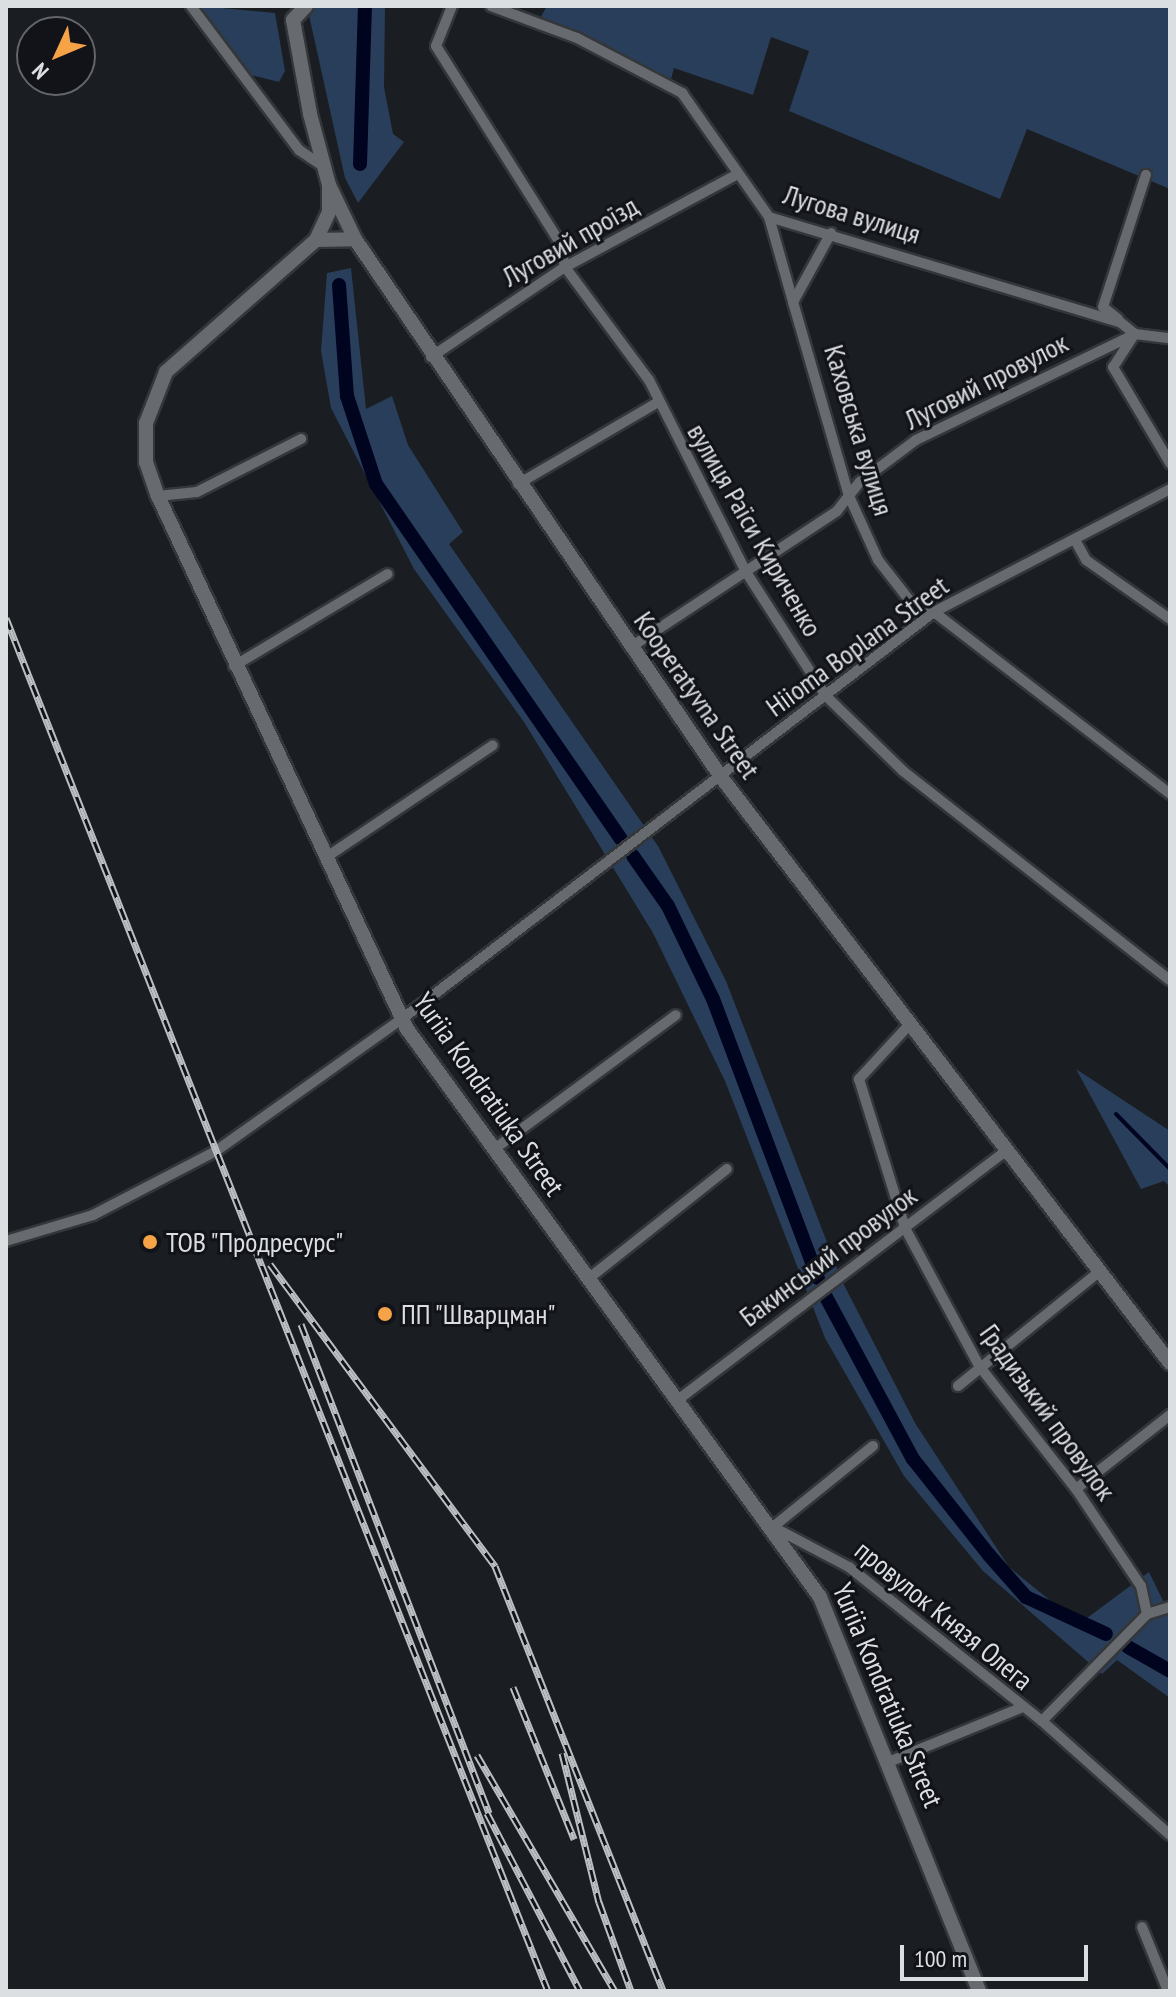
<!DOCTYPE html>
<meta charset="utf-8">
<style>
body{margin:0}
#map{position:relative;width:1176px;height:1997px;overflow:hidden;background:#1a1d21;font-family:"PT Sans Narrow",sans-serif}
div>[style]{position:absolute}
.green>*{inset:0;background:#293e5b}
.stream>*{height:4px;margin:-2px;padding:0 2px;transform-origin:2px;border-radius:2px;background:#00041f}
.canal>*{height:14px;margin:-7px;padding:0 7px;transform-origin:7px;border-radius:7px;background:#00041f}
.roads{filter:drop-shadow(2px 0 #34373a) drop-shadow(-2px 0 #34373a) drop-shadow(0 2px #34373a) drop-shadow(0 -2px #34373a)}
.minor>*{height:10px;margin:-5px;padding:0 5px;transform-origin:5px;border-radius:5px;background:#676b70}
.tertiary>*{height:14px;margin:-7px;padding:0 7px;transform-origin:7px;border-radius:7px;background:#676b70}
.rail>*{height:7px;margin-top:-3.5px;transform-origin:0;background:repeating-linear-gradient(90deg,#111318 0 12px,#bdc0c3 0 24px);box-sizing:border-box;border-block:2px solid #bdc0c3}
.dots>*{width:22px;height:22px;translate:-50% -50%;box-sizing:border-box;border:4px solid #111318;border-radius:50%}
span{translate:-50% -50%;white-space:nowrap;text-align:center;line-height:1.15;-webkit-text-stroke:6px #111318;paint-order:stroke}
.street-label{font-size:28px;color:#dcdfe2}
.poi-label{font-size:28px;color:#dcdfe2}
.left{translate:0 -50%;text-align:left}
.frame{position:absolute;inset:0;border:8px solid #dcdfe2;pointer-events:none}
.north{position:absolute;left:16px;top:16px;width:80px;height:80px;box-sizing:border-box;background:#111318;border:2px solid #626569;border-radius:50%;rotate:226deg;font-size:22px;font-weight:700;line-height:32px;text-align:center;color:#dcdfe2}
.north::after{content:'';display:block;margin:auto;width:28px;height:36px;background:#f5a346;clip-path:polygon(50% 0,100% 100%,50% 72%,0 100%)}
.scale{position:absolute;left:900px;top:1945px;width:188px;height:36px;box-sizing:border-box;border:4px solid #dcdfe2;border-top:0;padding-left:10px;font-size:24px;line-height:28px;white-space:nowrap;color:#dcdfe2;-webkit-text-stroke:6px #111318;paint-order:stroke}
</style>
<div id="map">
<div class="green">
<i style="clip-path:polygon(200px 6px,275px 13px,285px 71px,279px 82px,251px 75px)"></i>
<i style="clip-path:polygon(307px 6px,385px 6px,384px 87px,393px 134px,404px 142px,358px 203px,345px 178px)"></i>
<i style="clip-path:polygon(547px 6px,1170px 6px,1170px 189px,1027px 129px,1000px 199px,789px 111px,809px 51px,771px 37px,753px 95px,674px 68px,670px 83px,539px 20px)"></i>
<i style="clip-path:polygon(351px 268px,366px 409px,392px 396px,408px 445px,463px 532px,449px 544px,658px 846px,726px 981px,842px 1281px,915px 1423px,1009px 1567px,1079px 1624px,1149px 1572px,1170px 1615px,1170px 1698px,1117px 1660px,1102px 1674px,983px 1571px,904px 1476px,825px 1338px,725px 1081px,653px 933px,524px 722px,414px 569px,331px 408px,321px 351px,327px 273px)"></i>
<i style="clip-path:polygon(1076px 1069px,1170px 1131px,1170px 1187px,1164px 1181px,1141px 1189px)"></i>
</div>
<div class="stream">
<i style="left:1116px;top:1114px;width:77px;rotate:45.5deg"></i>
</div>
<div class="canal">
<i style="left:360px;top:164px;width:158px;rotate:-88.2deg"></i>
<i style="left:339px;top:285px;width:111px;rotate:85.9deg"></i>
<i style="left:347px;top:396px;width:93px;rotate:71.8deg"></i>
<i style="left:376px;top:484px;width:431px;rotate:55.4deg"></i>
<i style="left:633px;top:856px;width:61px;rotate:55deg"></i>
<i style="left:668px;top:906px;width:103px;rotate:64.2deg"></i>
<i style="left:713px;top:999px;width:298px;rotate:69.4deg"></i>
<i style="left:826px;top:1297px;width:184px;rotate:61.8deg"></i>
<i style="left:913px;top:1459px;width:122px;rotate:51.6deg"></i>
<i style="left:989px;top:1555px;width:56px;rotate:48.6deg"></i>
<i style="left:1026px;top:1597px;width:88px;rotate:24.8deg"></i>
<i style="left:1128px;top:1647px;width:48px;rotate:29.7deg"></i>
</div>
<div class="roads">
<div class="minor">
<i style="left:191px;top:6px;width:180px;rotate:53.1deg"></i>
<i style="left:299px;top:150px;width:29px;rotate:34deg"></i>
<i style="left:452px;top:6px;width:43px;rotate:111.8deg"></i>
<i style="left:436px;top:46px;width:233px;rotate:57.8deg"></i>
<i style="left:560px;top:243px;width:25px;rotate:78deg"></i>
<i style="left:565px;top:267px;width:141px;rotate:53.4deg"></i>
<i style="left:649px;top:380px;width:215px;rotate:63.2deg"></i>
<i style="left:746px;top:572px;width:148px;rotate:57.2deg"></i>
<i style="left:826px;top:696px;width:107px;rotate:44.2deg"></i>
<i style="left:903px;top:771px;width:339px;rotate:38.1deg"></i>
<i style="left:491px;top:6px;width:92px;rotate:20.4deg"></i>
<i style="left:577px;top:38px;width:119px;rotate:27.6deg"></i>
<i style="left:682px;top:93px;width:151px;rotate:54.9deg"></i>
<i style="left:769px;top:217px;width:366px;rotate:16.7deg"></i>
<i style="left:1120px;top:322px;width:19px;rotate:39deg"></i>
<i style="left:1135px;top:334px;width:35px;rotate:7deg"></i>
<i style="left:769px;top:217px;width:88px;rotate:74.2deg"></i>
<i style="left:831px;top:233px;width:79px;rotate:118.8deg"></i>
<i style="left:793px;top:302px;width:202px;rotate:73.9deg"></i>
<i style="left:849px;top:496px;width:70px;rotate:65.6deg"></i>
<i style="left:878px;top:560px;width:63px;rotate:52deg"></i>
<i style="left:917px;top:610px;width:17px;rotate:7deg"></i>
<i style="left:934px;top:612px;width:298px;rotate:37.6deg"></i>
<i style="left:1118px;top:319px;width:19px;rotate:-141deg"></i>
<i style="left:1103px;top:307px;width:139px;rotate:-72deg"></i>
<i style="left:1134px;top:335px;width:38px;rotate:123deg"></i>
<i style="left:1113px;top:367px;width:112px;rotate:59.3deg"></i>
<i style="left:431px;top:357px;width:161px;rotate:-33.9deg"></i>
<i style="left:565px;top:267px;width:196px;rotate:-28.3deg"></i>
<i style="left:518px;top:484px;width:159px;rotate:-30.3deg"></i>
<i style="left:158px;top:496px;width:39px;rotate:-6deg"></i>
<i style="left:197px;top:492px;width:117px;rotate:-27deg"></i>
<i style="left:1075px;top:540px;width:23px;rotate:61deg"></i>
<i style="left:1086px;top:560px;width:103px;rotate:35.1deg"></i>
<i style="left:631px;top:647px;width:247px;rotate:-33.4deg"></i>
<i style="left:837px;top:511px;width:37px;rotate:-52deg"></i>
<i style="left:860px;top:482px;width:70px;rotate:-36.9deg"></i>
<i style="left:916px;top:440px;width:243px;rotate:-25.8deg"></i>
<i style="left:234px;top:666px;width:179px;rotate:-30.9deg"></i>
<i style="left:325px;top:858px;width:202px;rotate:-33.9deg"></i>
<i style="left:909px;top:1025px;width:74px;rotate:132.8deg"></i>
<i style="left:859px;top:1079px;width:156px;rotate:72.8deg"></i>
<i style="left:905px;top:1228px;width:158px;rotate:61.7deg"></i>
<i style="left:980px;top:1367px;width:155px;rotate:51.8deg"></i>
<i style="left:1076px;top:1489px;width:117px;rotate:56.2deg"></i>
<i style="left:1141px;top:1586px;width:29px;rotate:78deg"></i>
<i style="left:493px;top:1150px;width:227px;rotate:-36.4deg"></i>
<i style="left:6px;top:1241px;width:91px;rotate:-16.6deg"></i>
<i style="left:93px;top:1215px;width:139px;rotate:-27.5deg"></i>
<i style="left:216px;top:1151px;width:228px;rotate:-35.4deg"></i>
<i style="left:402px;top:1019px;width:670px;rotate:-37.42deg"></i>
<i style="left:934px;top:612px;width:266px;rotate:-27.5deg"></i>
<i style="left:588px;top:1279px;width:177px;rotate:-38.4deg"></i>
<i style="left:958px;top:1386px;width:181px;rotate:-39deg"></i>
<i style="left:679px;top:1399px;width:410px;rotate:-37.2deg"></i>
<i style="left:873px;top:1446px;width:129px;rotate:141deg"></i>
<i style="left:773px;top:1527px;width:86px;rotate:27.8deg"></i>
<i style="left:849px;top:1567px;width:247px;rotate:38.6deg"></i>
<i style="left:1042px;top:1721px;width:171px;rotate:41.7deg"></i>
<i style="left:1076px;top:1489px;width:120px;rotate:-38.2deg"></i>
<i style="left:1042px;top:1721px;width:150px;rotate:-45.5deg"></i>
<i style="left:1147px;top:1614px;width:24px;rotate:-17deg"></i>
<i style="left:891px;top:1761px;width:139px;rotate:-22.3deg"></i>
<i style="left:1142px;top:1927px;width:69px;rotate:67.9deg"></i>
</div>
<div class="tertiary">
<i style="left:306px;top:6px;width:19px;rotate:133deg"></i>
<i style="left:293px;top:20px;width:96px;rotate:79.7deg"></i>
<i style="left:310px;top:114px;width:73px;rotate:75deg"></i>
<i style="left:329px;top:185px;width:60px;rotate:64.3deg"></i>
<i style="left:355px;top:239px;width:651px;rotate:55.77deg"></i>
<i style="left:721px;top:777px;width:738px;rotate:52.54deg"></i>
<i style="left:329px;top:185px;width:27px;rotate:90deg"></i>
<i style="left:329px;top:212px;width:31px;rotate:115deg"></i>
<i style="left:316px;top:240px;width:200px;rotate:138.7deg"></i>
<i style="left:166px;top:372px;width:55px;rotate:111.4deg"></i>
<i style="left:146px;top:423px;width:39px;rotate:90deg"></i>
<i style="left:146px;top:462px;width:36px;rotate:71deg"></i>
<i style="left:158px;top:496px;width:588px;rotate:64.96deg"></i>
<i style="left:407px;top:1029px;width:702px;rotate:53.98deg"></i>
<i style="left:820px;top:1597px;width:425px;rotate:68deg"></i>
<i style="left:316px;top:240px;width:39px;rotate:-1deg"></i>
</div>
</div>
<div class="rail">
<i style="left:6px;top:618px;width:1476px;rotate:68.46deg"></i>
<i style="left:270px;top:1264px;width:377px;rotate:53.3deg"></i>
<i style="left:495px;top:1566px;width:457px;rotate:68.4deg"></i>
<i style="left:301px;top:1324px;width:524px;rotate:68.97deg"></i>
<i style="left:513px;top:1687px;width:164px;rotate:68.1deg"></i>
<i style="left:562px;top:1753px;width:154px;rotate:76.1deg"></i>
<i style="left:599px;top:1902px;width:95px;rotate:70.2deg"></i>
<i style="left:477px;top:1755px;width:273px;rotate:59.7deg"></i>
<i style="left:487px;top:1813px;width:201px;rotate:62.4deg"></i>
</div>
<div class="dots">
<i style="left:150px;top:1242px;background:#f5a346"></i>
<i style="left:385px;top:1314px;background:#f5a346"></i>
</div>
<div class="street-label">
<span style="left:852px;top:214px;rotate:17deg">Лугова вулиця</span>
<span style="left:570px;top:241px;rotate:-30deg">Луговий проїзд</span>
<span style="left:986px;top:381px;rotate:-27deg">Луговий провулок</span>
<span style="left:859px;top:430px;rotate:73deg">Каховська вулиця</span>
<span style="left:755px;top:530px;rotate:60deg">вулиця Раїси Кириченко</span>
<span style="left:857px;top:646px;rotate:-36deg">Hiioma Boplana Street</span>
<span style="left:697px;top:695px;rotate:55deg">Kooperatyvna Street</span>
<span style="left:489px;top:1094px;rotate:55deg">Yuriia Kondratiuka Street</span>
<span style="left:828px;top:1256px;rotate:-37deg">Бакинський провулок</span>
<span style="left:1048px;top:1412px;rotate:54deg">Градизький провулок</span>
<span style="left:944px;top:1615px;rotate:39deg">провулок Князя Олега</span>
<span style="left:888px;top:1695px;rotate:67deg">Yuriia Kondratiuka Street</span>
</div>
<div class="poi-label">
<span class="left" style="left:166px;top:1242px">ТОВ "Продресурс"</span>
<span class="left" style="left:401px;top:1314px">ПП "Шварцман"</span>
</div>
<div class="frame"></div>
<div class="north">N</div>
<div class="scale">100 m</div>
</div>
